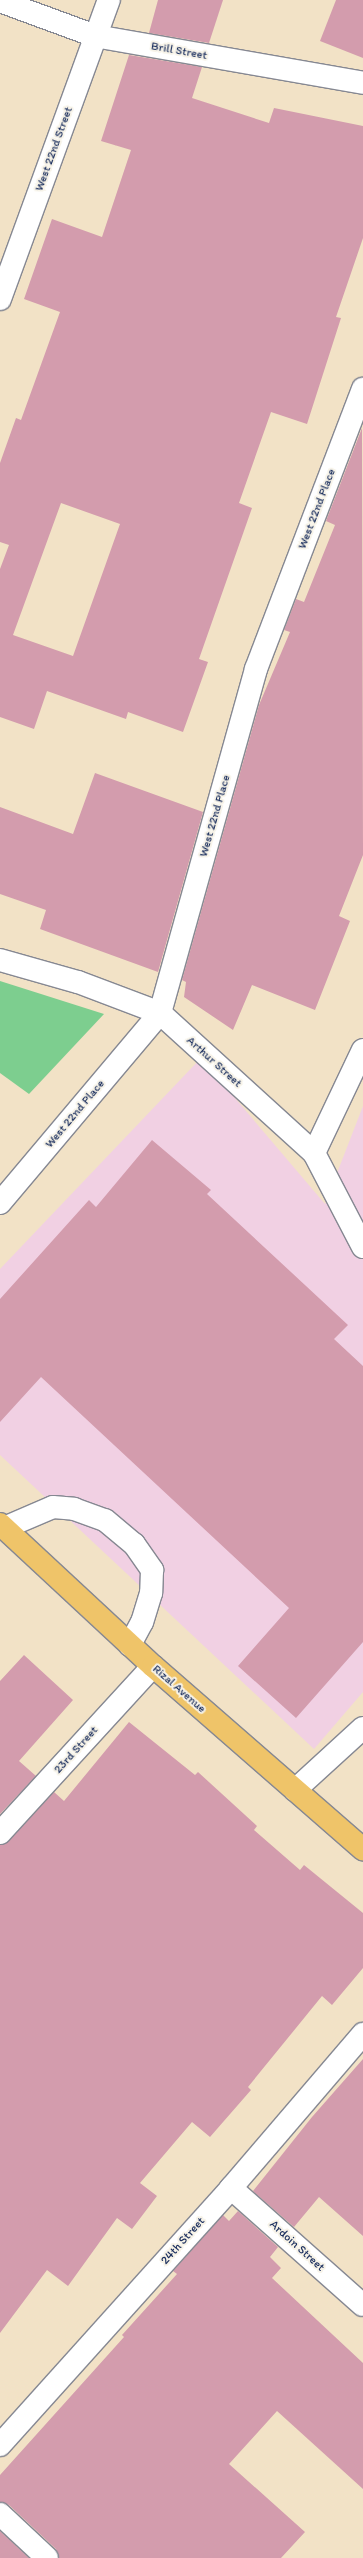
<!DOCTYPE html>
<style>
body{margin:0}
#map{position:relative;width:363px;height:2558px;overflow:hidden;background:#f2e2c6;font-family:Itim,sans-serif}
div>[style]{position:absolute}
.built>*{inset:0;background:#f1d0e3}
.green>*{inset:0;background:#7dce8f}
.building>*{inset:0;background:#d39cad}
.roads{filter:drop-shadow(1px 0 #868892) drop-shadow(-1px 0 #868892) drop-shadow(0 1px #868892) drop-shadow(0 -1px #868892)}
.minor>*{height:22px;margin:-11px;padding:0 11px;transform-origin:11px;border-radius:11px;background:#fff}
.highway>*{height:22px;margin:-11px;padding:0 11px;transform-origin:11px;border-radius:11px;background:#efc469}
span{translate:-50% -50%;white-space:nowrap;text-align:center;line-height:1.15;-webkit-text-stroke:4px #f7f3e8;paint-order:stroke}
.street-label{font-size:12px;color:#1b2f5e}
</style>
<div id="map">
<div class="built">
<i style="clip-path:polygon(201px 1058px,325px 1204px,363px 1106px,363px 1692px,314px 1749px,0 1455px,0 1269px)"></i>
</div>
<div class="green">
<i style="clip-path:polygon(0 981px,104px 1014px,29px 1094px,0 1073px)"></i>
</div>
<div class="building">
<i style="clip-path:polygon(158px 0,223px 0,209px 43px,149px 33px)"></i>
<i style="clip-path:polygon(336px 0,363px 0,363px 58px,320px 41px)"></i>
<i style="clip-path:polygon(evenodd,129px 55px,202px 67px,192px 98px,269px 123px,274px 108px,363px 126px,363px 238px,336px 317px,341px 318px,307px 424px,271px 412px,239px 503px,252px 508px,199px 659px,208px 662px,183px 732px,128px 712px,126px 719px,47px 691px,34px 729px,0 717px,0 569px,9px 545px,0 542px,0 463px,16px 418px,21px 420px,60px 312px,24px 299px,52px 219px,102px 237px,131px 150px,101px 141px,129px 55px,61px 503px,120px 524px,73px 656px,13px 635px,61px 503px)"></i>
<i style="clip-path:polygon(362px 428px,363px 855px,339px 916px,350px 921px,315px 1010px,252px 985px,233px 1030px,184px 997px,186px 982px,182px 980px,259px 705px,290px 632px,284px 630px,296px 599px,304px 602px,335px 525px,326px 521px)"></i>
<i style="clip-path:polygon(95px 773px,203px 812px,158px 972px,40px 929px,46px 910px,0 894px,0 807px,73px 834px)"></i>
<i style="clip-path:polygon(152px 1140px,211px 1190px,207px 1194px,348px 1325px,334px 1339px,363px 1366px,363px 1642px,296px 1718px,238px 1666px,289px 1608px,41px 1377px,0 1422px,0 1299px,89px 1200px,96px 1207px)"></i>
<i style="clip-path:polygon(24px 1655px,73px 1700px,19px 1761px,36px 1776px,0 1814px,0 1681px)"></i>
<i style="clip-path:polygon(129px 1722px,195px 1775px,198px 1772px,257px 1826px,254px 1830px,300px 1870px,304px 1865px,363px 1913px,363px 1968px,332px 2005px,322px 1996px,248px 2087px,251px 2090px,210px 2137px,192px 2122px,140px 2183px,157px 2196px,132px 2229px,117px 2218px,68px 2286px,47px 2270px,0 2333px,0 1845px,9px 1841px,54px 1792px,64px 1801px)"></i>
<i style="clip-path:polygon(363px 2059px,363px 2236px,319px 2197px,294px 2227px,253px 2191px,312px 2117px)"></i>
<i style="clip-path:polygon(238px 2211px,278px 2247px,270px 2257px,281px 2268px,272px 2278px,363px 2363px,363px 2489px,277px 2411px,229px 2464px,305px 2532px,281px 2558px,59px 2558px,56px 2549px,9px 2505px,0 2502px,0 2475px,124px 2337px,122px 2335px,177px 2274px,173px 2271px,223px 2215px,229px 2221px)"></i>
<i style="clip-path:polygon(0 2531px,29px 2558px,0 2558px)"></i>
</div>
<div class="roads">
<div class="minor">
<i style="left:0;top:1px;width:101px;rotate:20.2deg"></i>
<i style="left:95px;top:36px;width:272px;rotate:9.9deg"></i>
<i style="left:0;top:299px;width:318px;rotate:-70deg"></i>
<i style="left:0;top:960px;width:81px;rotate:15.8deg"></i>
<i style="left:78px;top:982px;width:88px;rotate:20.7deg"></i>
<i style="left:160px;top:1013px;width:208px;rotate:42.3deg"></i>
<i style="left:314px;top:1153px;width:106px;rotate:62.5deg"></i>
<i style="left:314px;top:1153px;width:114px;rotate:-64.6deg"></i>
<i style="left:0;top:1203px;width:248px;rotate:-49.9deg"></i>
<i style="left:160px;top:1013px;width:357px;rotate:-74.4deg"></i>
<i style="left:256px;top:669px;width:300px;rotate:-69.1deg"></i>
<i style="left:4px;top:1528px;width:53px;rotate:-23.2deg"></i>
<i style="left:53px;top:1507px;width:21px;rotate:5deg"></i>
<i style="left:74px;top:1509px;width:33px;rotate:20deg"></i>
<i style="left:105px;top:1520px;width:38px;rotate:40deg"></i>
<i style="left:134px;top:1544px;width:32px;rotate:55deg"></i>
<i style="left:152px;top:1570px;width:23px;rotate:92deg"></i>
<i style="left:151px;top:1593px;width:30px;rotate:107deg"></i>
<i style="left:142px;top:1622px;width:26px;rotate:118deg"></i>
<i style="left:295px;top:1790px;width:92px;rotate:-42.4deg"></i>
<i style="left:0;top:1833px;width:226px;rotate:-47.5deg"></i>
<i style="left:231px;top:2188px;width:176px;rotate:41.6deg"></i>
<i style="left:0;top:2445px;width:346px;rotate:-48deg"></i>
<i style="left:231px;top:2188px;width:203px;rotate:-49.4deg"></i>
<i style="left:0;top:2514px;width:64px;rotate:43.1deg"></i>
</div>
<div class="highway">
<i style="left:0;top:1524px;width:209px;rotate:42.9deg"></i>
<i style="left:153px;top:1666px;width:279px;rotate:41.1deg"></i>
</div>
</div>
<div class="street-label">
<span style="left:179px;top:51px;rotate:10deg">Brill Street</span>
<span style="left:54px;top:149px;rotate:-70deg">West 22nd Street</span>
<span style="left:317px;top:509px;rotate:-69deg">West 22nd Place</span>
<span style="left:215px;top:816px;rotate:-74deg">West 22nd Place</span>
<span style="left:214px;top:1062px;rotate:42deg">Arthur Street</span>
<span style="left:75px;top:1114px;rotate:-50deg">West 22nd Place</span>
<span style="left:179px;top:1689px;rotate:41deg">Rizal Avenue</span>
<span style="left:76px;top:1750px;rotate:-48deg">23rd Street</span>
<span style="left:183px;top:2241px;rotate:-48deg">24th Street</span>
<span style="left:297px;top:2246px;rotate:42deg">Ardoin Street</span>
</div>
</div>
